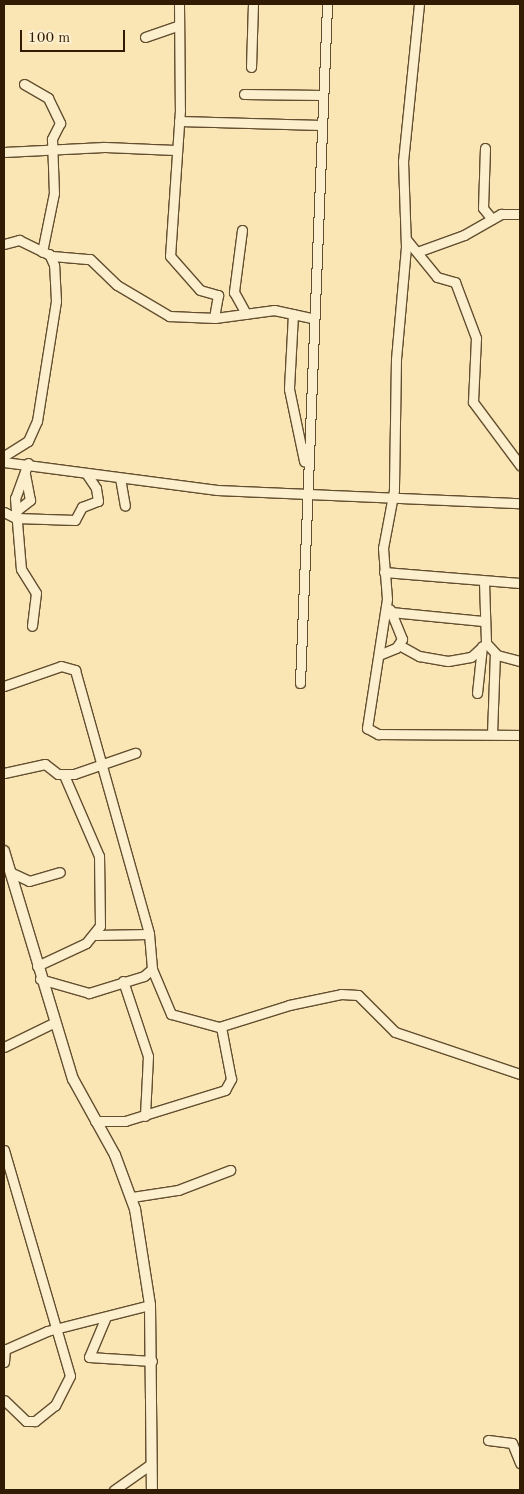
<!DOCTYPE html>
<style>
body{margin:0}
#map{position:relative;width:524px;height:1494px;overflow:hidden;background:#f9e6b4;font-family:"Old Standard TT",serif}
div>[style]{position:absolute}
.roads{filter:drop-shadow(1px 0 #634e2f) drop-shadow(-1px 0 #634e2f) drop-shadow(0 1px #634e2f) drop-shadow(0 -1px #634e2f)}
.minor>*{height:9px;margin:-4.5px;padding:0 4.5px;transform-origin:4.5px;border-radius:4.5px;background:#fbefce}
.tertiary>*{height:10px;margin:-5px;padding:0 5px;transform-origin:5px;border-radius:5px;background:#fbefce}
span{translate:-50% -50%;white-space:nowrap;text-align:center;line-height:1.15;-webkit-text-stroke:4.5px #fbefce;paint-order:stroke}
.frame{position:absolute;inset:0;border:5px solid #311b03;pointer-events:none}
.scale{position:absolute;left:20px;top:30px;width:105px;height:22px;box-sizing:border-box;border:2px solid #311b03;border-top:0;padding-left:6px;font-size:15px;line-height:18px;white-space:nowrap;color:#311b03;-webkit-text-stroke:4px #fbefce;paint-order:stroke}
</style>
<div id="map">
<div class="roads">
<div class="minor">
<i style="left:179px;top:4px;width:106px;rotate:89.5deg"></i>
<i style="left:180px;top:110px;width:146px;rotate:93.9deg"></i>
<i style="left:170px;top:256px;width:45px;rotate:48.6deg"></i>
<i style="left:200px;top:290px;width:19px;rotate:16deg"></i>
<i style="left:218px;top:295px;width:23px;rotate:100deg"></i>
<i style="left:419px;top:4px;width:158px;rotate:95.8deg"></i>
<i style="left:403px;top:161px;width:86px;rotate:88deg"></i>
<i style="left:406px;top:247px;width:112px;rotate:95.1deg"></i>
<i style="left:396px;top:359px;width:131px;rotate:90.9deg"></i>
<i style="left:394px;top:490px;width:59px;rotate:100.7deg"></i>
<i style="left:383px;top:548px;width:51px;rotate:85.5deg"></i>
<i style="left:387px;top:599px;width:131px;rotate:98.8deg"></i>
<i style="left:367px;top:728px;width:13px;rotate:29deg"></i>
<i style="left:378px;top:734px;width:142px;rotate:0.4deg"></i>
<i style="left:145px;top:37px;width:36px;rotate:-19deg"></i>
<i style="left:251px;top:67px;width:63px;rotate:-88.2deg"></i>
<i style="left:24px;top:84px;width:28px;rotate:30deg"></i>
<i style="left:48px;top:98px;width:28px;rotate:64deg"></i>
<i style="left:60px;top:123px;width:18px;rotate:117deg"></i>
<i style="left:52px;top:139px;width:54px;rotate:87.9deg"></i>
<i style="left:54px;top:193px;width:60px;rotate:101.5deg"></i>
<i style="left:244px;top:94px;width:78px;rotate:0.7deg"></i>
<i style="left:179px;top:121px;width:142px;rotate:1.6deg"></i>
<i style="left:485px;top:148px;width:60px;rotate:91.9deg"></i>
<i style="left:483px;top:208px;width:14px;rotate:51deg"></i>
<i style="left:4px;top:152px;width:100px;rotate:-2.9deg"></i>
<i style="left:104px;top:147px;width:72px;rotate:2.4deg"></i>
<i style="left:242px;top:230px;width:63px;rotate:97.4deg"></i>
<i style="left:234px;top:292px;width:25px;rotate:61deg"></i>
<i style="left:406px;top:239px;width:49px;rotate:50.8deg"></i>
<i style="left:437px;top:277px;width:19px;rotate:16deg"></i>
<i style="left:455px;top:282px;width:60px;rotate:69.4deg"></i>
<i style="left:476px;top:338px;width:64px;rotate:92.7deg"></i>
<i style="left:473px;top:402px;width:79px;rotate:53.3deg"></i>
<i style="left:4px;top:244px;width:16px;rotate:-15deg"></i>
<i style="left:19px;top:240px;width:37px;rotate:26deg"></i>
<i style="left:52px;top:256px;width:38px;rotate:5deg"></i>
<i style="left:90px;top:259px;width:37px;rotate:44deg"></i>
<i style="left:117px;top:285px;width:61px;rotate:30.8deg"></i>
<i style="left:169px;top:316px;width:46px;rotate:2.5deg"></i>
<i style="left:215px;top:318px;width:60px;rotate:-7.7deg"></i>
<i style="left:274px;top:310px;width:40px;rotate:12deg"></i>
<i style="left:417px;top:252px;width:50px;rotate:-19.9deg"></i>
<i style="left:464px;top:235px;width:43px;rotate:-29.6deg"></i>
<i style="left:501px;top:214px;width:19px"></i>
<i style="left:293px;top:314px;width:75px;rotate:93.1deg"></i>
<i style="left:289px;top:389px;width:74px;rotate:78.2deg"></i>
<i style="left:4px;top:456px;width:28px;rotate:-32deg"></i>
<i style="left:28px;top:441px;width:22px;rotate:-66deg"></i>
<i style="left:37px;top:421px;width:121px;rotate:-81deg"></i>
<i style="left:56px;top:301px;width:36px;rotate:-93deg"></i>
<i style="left:54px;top:265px;width:12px;rotate:-114deg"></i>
<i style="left:4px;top:462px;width:215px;rotate:7.5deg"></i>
<i style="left:217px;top:490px;width:303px;rotate:2.5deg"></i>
<i style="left:28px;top:463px;width:37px;rotate:110deg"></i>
<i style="left:15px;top:498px;width:71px;rotate:85.2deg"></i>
<i style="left:21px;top:569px;width:28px;rotate:58deg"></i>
<i style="left:36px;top:593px;width:33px;rotate:97deg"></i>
<i style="left:120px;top:478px;width:28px;rotate:80deg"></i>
<i style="left:16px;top:511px;width:18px;rotate:-38deg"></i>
<i style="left:30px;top:500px;width:26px;rotate:-101deg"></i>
<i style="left:4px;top:512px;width:13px;rotate:27deg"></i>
<i style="left:16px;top:518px;width:59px;rotate:1.9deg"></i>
<i style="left:75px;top:520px;width:15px;rotate:-62deg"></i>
<i style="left:82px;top:507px;width:17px;rotate:-21deg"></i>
<i style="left:98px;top:501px;width:13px;rotate:-99deg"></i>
<i style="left:96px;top:488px;width:18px;rotate:-124deg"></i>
<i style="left:384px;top:572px;width:136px;rotate:4.6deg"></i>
<i style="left:484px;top:582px;width:61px;rotate:88.1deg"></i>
<i style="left:486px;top:643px;width:16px;rotate:47deg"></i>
<i style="left:497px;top:655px;width:24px;rotate:15deg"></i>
<i style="left:391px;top:612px;width:92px;rotate:5.6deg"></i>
<i style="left:399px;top:645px;width:23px;rotate:29deg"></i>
<i style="left:419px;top:656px;width:29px;rotate:10deg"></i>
<i style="left:448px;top:661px;width:23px;rotate:-10deg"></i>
<i style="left:471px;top:657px;width:15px;rotate:-42deg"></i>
<i style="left:381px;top:654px;width:16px;rotate:-22deg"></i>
<i style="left:396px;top:648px;width:11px;rotate:-56deg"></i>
<i style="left:402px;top:639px;width:32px;rotate:-112deg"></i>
<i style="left:300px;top:683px;width:680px;rotate:-87.72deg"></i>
<i style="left:4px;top:686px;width:60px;rotate:-19.3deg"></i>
<i style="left:61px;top:666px;width:15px;rotate:16deg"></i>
<i style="left:75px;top:670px;width:274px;rotate:74.3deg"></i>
<i style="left:149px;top:934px;width:35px;rotate:85deg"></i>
<i style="left:152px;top:969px;width:11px;rotate:139deg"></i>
<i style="left:144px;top:976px;width:58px;rotate:162.8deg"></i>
<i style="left:89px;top:993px;width:51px;rotate:-164.1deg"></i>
<i style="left:477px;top:693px;width:47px;rotate:-83.9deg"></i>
<i style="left:492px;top:734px;width:81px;rotate:-87.9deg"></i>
<i style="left:4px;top:773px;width:42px;rotate:-12.4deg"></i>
<i style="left:45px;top:764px;width:16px;rotate:38deg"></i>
<i style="left:58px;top:774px;width:16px"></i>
<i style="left:74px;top:774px;width:65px;rotate:-19deg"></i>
<i style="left:10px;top:872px;width:21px;rotate:25deg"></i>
<i style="left:29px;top:881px;width:32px;rotate:-16deg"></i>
<i style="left:96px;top:935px;width:53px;rotate:-1.1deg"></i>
<i style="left:37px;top:966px;width:54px;rotate:-25.1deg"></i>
<i style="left:86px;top:943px;width:22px;rotate:-51deg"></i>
<i style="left:100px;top:926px;width:70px;rotate:-90.8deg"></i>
<i style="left:99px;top:856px;width:88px;rotate:-113.4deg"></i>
<i style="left:152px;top:969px;width:49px;rotate:67.1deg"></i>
<i style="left:171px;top:1014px;width:50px;rotate:15.2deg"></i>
<i style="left:219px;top:1027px;width:73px;rotate:-17.4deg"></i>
<i style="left:289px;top:1005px;width:53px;rotate:-11.9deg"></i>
<i style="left:341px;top:994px;width:17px;rotate:3deg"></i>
<i style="left:358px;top:995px;width:52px;rotate:45deg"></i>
<i style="left:395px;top:1032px;width:132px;rotate:18.6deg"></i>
<i style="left:123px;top:981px;width:79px;rotate:71.6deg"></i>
<i style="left:148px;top:1056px;width:60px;rotate:92.9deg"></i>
<i style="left:4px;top:1047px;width:57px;rotate:-26.1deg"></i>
<i style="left:95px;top:1121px;width:30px"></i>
<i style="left:125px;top:1121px;width:105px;rotate:-17.2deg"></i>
<i style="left:225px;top:1090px;width:13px;rotate:-61deg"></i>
<i style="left:231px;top:1079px;width:53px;rotate:-100.9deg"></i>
<i style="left:4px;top:1150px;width:235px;rotate:73.7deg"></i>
<i style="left:70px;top:1376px;width:33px;rotate:117deg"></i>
<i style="left:55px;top:1405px;width:26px;rotate:141deg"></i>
<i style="left:35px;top:1421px;width:9px;rotate:180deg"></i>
<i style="left:26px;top:1421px;width:30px;rotate:-136deg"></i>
<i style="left:132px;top:1197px;width:47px;rotate:-8.7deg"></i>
<i style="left:178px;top:1190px;width:56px;rotate:-21deg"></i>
<i style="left:105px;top:1319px;width:41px;rotate:112.8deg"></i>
<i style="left:89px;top:1357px;width:63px;rotate:3.6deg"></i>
<i style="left:4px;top:1350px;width:47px;rotate:-23.8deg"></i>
<i style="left:47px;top:1331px;width:106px;rotate:-14.2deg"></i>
<i style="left:4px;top:1362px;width:13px;rotate:-86deg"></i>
<i style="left:488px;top:1440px;width:24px;rotate:7deg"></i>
<i style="left:512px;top:1443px;width:22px;rotate:68deg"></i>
<i style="left:114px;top:1490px;width:45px;rotate:-35.1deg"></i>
</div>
<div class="tertiary">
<i style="left:4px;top:851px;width:238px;rotate:73.2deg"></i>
<i style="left:73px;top:1079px;width:87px;rotate:61.1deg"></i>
<i style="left:115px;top:1155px;width:58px;rotate:69.7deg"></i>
<i style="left:135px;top:1209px;width:97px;rotate:81.1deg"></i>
<i style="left:150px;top:1305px;width:185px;rotate:89.4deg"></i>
</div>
</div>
<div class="frame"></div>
<div class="scale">100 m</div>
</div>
